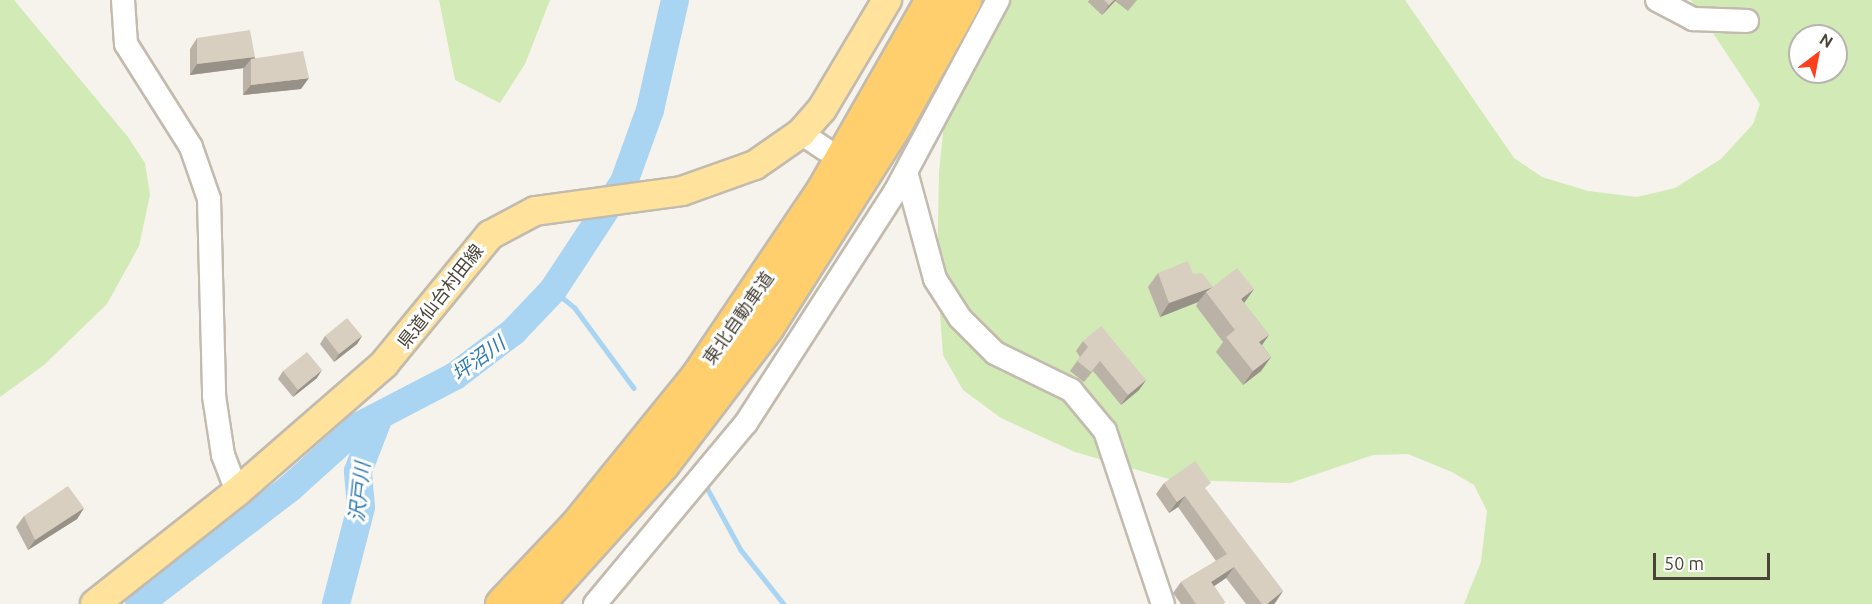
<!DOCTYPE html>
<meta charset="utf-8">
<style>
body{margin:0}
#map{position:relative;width:1872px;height:604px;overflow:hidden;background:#f6f3ec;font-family:Ubuntu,"Noto Sans JP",sans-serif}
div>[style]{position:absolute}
.green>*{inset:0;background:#d2eab5}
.stream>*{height:4.5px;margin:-2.25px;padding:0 2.25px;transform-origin:2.25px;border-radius:2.25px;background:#a9d4f2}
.river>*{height:28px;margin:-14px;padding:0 14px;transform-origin:14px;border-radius:14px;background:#a9d4f2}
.roads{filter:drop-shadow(2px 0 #c2bbae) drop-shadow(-2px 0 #c2bbae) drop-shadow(0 2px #c2bbae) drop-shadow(0 -2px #c2bbae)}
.minor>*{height:22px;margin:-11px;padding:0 11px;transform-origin:11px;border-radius:11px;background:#fff}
.major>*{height:28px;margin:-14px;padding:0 14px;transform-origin:14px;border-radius:14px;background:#ffe39c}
.highway>*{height:33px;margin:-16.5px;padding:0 16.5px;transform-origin:16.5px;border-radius:16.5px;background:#ffcf6e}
.wall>*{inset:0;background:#bab2a6}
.shaded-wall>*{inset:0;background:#979187}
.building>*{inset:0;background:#d8cfc1}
span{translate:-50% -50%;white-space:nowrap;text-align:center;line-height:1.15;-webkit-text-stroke:6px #fff;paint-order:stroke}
.street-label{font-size:18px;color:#4b4439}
.water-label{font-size:20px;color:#2e7ab2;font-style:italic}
.north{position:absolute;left:1788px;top:24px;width:60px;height:60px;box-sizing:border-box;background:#fff;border:2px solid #b7b4b0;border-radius:50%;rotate:32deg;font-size:16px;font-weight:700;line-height:24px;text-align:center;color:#4b4439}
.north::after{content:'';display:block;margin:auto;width:21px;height:27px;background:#fc3f1d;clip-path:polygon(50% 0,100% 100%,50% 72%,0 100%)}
.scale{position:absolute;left:1653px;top:553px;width:117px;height:27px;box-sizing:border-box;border:3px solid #4b4439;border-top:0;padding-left:8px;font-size:18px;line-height:21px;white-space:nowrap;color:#4b4439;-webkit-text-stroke:4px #fff;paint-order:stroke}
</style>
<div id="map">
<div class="green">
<i style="clip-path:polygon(0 0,14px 0,128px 137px,145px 163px,150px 195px,139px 246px,107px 304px,44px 365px,0 397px)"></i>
<i style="clip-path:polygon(439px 0,550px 0,525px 64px,500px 103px,455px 80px)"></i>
<i style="clip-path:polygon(evenodd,983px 0,1405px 0,1514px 158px,1542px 177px,1588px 191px,1637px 197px,1675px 188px,1721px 159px,1753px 124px,1760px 104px,1691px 0,1872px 0,1872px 604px,1464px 604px,1481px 562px,1487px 511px,1474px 485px,1452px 472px,1408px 454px,1373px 455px,1290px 483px,1172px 480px,1075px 452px,1001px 418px,963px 390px,943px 355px,937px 271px,939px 172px,950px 63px,983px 0,1800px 36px,1836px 36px,1836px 72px,1800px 72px,1800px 36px)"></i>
</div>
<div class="stream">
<i style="left:553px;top:290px;width:28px;rotate:39deg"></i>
<i style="left:575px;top:308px;width:99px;rotate:53.6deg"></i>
<i style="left:705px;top:484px;width:75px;rotate:61.4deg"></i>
<i style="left:741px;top:550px;width:69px;rotate:51.5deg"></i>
</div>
<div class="river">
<i style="left:139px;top:604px;width:190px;rotate:-37.5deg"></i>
<i style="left:290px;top:488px;width:93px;rotate:-41.9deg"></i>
<i style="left:359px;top:426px;width:108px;rotate:-27.5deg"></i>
<i style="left:455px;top:376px;width:73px;rotate:-37.2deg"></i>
<i style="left:513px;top:332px;width:58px;rotate:-46.4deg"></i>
<i style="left:553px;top:290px;width:129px;rotate:-56.7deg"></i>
<i style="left:624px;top:182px;width:77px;rotate:-70.1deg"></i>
<i style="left:650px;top:110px;width:113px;rotate:-77.2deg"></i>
<i style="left:336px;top:604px;width:100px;rotate:-75.5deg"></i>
<i style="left:361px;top:507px;width:36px;rotate:-95deg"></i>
<i style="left:358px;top:471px;width:58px;rotate:-68.7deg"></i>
</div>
<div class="roads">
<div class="minor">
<i style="left:123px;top:0;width:44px;rotate:86.1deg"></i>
<i style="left:126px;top:44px;width:122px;rotate:57.7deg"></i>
<i style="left:191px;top:147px;width:55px;rotate:70.9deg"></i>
<i style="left:209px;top:199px;width:197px;rotate:88.5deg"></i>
<i style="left:214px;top:396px;width:60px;rotate:81.3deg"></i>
<i style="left:223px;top:455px;width:40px;rotate:69deg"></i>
<i style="left:1657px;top:0;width:41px;rotate:27.8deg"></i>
<i style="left:1693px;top:19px;width:54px;rotate:2.1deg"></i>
<i style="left:801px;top:133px;width:29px;rotate:34deg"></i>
<i style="left:906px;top:172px;width:111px;rotate:74.8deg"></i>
<i style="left:935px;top:279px;width:46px;rotate:57.3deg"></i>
<i style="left:960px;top:318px;width:49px;rotate:45deg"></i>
<i style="left:995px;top:353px;width:85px;rotate:26deg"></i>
<i style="left:1071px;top:390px;width:53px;rotate:50.3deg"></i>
<i style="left:1105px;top:431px;width:182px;rotate:71.5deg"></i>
<i style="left:595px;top:604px;width:236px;rotate:-50.2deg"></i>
<i style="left:746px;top:423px;width:275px;rotate:-57.2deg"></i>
<i style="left:895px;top:192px;width:218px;rotate:-61.8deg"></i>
</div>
<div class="major">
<i style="left:95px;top:604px;width:181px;rotate:-38.3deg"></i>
<i style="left:237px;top:492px;width:195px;rotate:-41deg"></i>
<i style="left:384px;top:364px;width:167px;rotate:-50.6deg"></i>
<i style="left:490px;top:235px;width:51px;rotate:-28.1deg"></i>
<i style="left:535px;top:211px;width:148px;rotate:-7.7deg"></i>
<i style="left:682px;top:191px;width:77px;rotate:-19.6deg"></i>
<i style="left:755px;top:165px;width:56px;rotate:-34.8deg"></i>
<i style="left:801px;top:133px;width:32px;rotate:-49deg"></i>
<i style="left:822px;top:109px;width:127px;rotate:-59.2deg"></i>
</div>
<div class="highway">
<i style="left:502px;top:604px;width:109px;rotate:-46.5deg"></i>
<i style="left:577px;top:525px;width:191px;rotate:-51deg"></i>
<i style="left:697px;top:377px;width:223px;rotate:-56deg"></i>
<i style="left:822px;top:192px;width:221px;rotate:-60.2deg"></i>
<i style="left:536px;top:604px;width:188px;rotate:-48deg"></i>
<i style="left:662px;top:464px;width:173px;rotate:-52.7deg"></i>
<i style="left:767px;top:326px;width:239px;rotate:-57.6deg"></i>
<i style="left:895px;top:124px;width:142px;rotate:-60.9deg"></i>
</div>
</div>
<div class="wall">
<i style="clip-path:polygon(1089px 0,1137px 0,1128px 11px,1115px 1px,1102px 15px,1088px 2px)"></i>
<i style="clip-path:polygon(197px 38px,255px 58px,301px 89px,243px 95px,243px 69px,244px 68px,190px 75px,190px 49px)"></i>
<i style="clip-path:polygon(1158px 273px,1193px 274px,1213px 287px,1254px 289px,1244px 303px,1269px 335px,1262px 345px,1271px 357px,1261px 371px,1243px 385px,1216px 352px,1223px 342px,1196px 306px,1198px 302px,1160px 317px,1148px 287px)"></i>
<i style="clip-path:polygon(325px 336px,362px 336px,357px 344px,334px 362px,320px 344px)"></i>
<i style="clip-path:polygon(1083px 341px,1146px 380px,1139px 390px,1121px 405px,1093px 371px,1084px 382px,1070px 371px,1080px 357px,1076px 351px)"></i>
<i style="clip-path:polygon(283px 371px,317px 378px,293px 397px,278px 379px)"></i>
<i style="clip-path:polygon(1164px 483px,1206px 490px,1283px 591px,1276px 602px,1274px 604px,1246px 604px,1226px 578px,1214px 586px,1225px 602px,1223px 604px,1181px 604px,1173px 593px,1181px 582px,1216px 561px,1178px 507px,1169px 513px,1156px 494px)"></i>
<i style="clip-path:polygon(84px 508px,77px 519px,28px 550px,16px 527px,24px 516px)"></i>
</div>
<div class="shaded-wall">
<i style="clip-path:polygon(1114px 0,1116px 0,1102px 15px,1109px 5px)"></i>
<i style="clip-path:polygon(255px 57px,251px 63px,251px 59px,244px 68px,190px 75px,197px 64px)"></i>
<i style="clip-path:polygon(309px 78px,301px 89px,243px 95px,251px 85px)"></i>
<i style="clip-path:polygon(1213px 287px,1206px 292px,1198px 302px,1160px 317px,1169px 303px)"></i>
<i style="clip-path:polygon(1254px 289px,1244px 303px,1241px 299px)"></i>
<i style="clip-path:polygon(1269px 335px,1259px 349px,1259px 342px)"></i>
<i style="clip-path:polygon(362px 336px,357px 344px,334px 362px,339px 354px)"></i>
<i style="clip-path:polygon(1271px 357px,1261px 371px,1243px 385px,1253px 371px)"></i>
<i style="clip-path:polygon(322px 370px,317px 378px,293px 397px,298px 390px)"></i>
<i style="clip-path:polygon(1146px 380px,1139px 390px,1121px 405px,1128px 395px)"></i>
<i style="clip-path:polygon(1185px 496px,1178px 507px,1169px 513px,1177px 502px)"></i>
<i style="clip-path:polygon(84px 508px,77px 519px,28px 550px,35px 540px)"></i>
<i style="clip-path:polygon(1234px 567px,1226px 578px,1204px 593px,1211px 582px)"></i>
<i style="clip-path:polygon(1283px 591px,1274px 604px,1267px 604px)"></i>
</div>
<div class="building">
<i style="clip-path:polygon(1104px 0,1114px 0,1109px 5px)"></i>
<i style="clip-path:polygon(250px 30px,255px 57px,197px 64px,197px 38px)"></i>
<i style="clip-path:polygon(303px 51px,309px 78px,251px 85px,251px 59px)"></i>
<i style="clip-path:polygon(1188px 261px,1193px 274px,1202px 273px,1213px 287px,1169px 303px,1158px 273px)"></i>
<i style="clip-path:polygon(1237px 268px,1254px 289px,1241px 299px,1269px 335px,1259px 342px,1271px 357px,1253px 371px,1226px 337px,1235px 330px,1206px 292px)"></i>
<i style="clip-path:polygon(347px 318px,362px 336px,339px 354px,325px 336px)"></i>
<i style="clip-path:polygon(1101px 326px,1146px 380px,1128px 395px,1100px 361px,1091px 372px,1077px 361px,1088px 347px,1083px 341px)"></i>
<i style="clip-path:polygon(307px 352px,322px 370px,298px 390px,283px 371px)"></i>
<i style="clip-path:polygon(1195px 461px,1211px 483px,1205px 488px,1283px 591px,1267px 604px,1262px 604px,1234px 567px,1211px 582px,1225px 602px,1222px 604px,1196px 604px,1181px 582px,1227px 554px,1185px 496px,1177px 502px,1164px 483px)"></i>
<i style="clip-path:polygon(68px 486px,84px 508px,35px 540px,24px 516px)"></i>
</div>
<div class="street-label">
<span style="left:440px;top:296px;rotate:-52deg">県道仙台村田線</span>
<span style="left:738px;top:318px;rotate:-55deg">東北自動車道</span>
</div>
<div class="water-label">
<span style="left:478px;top:358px;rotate:-36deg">坪沼川</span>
<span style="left:359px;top:492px;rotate:-84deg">沢戸川</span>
</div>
<div class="north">N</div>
<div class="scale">50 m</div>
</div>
